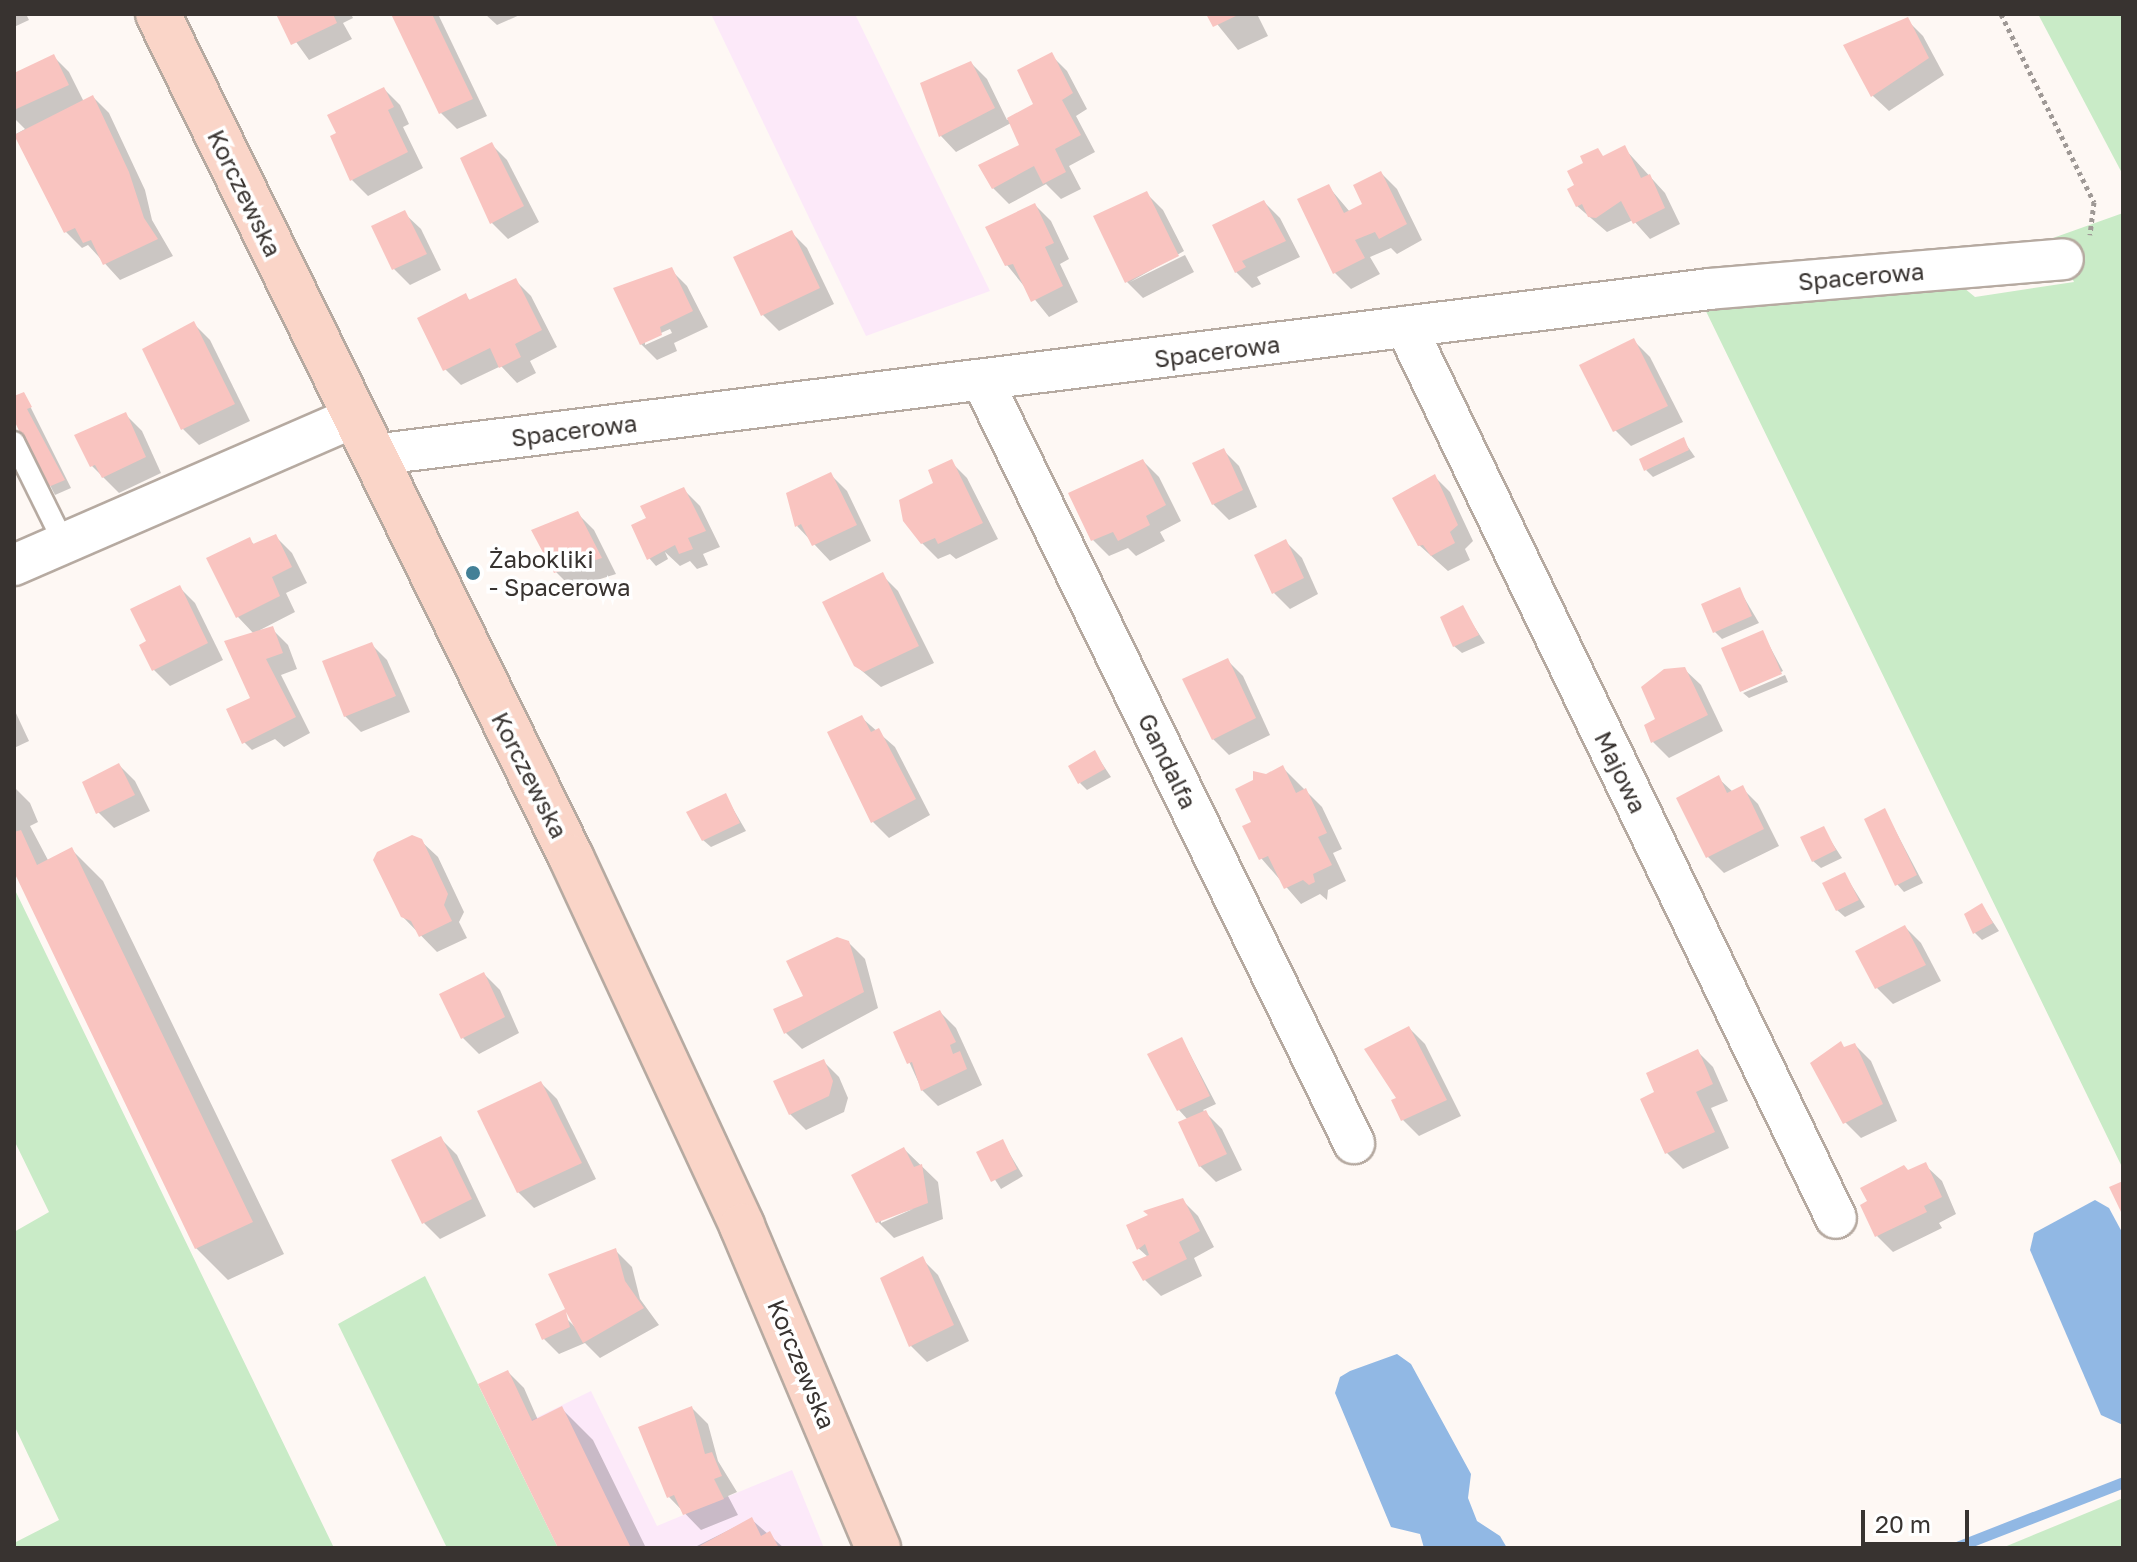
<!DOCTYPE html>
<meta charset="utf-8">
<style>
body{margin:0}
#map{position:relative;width:2137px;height:1562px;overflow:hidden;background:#fef8f4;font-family:"Golos Text",sans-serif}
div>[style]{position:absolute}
.commercial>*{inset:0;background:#fce9f9}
.green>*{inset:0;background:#c9ebc7}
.water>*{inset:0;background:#91b8e4}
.shadow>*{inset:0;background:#0003}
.stream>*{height:11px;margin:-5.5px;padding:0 5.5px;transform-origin:5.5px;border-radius:5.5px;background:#91b8e4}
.building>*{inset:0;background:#f9c4c0}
.path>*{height:5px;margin-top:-2.5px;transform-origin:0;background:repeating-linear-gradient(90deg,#9f9996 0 4px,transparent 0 8px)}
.roads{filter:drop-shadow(2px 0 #b6aaa1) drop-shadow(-2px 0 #b6aaa1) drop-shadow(0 2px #b6aaa1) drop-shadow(0 -2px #b6aaa1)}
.lane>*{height:20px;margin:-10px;padding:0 10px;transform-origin:10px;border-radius:10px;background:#fff}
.street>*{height:40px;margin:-20px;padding:0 20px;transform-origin:20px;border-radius:20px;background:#fff}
.secondary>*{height:44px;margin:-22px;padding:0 22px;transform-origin:22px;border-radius:22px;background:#fad5c8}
.dots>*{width:22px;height:22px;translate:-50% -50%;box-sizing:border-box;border:4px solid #fff;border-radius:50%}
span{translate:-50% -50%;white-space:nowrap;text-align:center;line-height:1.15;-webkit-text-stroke:7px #fff;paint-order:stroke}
.street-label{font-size:24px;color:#383330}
.poi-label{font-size:24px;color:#383330}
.left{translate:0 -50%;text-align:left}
.frame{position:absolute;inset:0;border:16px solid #383330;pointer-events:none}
.scale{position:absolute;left:1861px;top:1510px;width:108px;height:36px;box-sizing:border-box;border:4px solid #383330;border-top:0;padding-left:10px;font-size:24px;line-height:28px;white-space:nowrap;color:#383330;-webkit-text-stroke:6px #fff;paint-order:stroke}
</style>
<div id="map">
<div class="commercial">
<i style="clip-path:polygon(711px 14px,855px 14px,990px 291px,866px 336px)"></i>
<i style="clip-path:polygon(591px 1391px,657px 1526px,792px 1470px,824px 1548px,558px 1548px,503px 1434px)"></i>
</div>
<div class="green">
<i style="clip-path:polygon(2038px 14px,2123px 14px,2123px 175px)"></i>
<i style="clip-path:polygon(2123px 213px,2123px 1169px,1702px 303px,1953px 279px,1975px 297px,2074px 282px,2053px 238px)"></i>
<i style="clip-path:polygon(14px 888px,248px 1370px,334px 1548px,14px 1548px,14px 1543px,59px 1520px,14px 1425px,14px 1232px,49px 1212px,14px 1140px)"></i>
<i style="clip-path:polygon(425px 1276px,558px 1548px,447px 1548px,338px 1324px)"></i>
<i style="clip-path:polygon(2123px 1498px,2123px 1548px,2002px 1548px)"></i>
</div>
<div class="water">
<i style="clip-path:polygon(2095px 1200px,2109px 1208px,2123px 1234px,2123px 1425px,2101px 1415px,2030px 1250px,2034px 1233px)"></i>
<i style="clip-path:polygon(1397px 1354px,1411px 1364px,1471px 1474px,1468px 1498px,1477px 1521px,1500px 1536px,1507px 1548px,1424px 1548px,1420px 1534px,1391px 1527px,1335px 1393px,1340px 1377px,1350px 1371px)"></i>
</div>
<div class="shadow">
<i style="clip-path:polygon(14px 14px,26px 14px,29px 20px,14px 27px)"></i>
<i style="clip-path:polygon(276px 14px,351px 14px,353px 18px,343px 23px,352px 39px,309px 60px)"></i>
<i style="clip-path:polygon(393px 14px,438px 14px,487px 116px,457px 129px,441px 113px)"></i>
<i style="clip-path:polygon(485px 14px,522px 14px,497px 25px)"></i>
<i style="clip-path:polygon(1209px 14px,1257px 14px,1268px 36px,1238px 50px)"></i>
<i style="clip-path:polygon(1907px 20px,1923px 36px,1944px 75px,1889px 111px,1873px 96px,1846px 46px)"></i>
<i style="clip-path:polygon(1051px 55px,1067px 71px,1087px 109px,1076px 116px,1095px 152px,1069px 166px,1081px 189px,1061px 199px,1046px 184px,1009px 204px,993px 188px,1021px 146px,1011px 123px,956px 152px,941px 136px,923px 84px,971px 63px,987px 79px,1007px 120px,1036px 105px)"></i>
<i style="clip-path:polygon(53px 56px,69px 72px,84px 102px,93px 97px,109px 113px,145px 190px,152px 220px,173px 256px,120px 280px,88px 245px,82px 248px,66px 232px,16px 134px,25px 129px,14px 118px,14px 75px)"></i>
<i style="clip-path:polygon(384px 89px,400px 105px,409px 124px,403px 127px,423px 168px,368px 196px,352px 180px)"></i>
<i style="clip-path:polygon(491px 144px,507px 160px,539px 222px,508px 239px,492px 223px,463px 159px)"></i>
<i style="clip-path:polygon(1624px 148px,1665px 193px,1680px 224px,1650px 239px,1633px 220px,1607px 232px,1577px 206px,1604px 157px)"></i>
<i style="clip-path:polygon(1381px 173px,1397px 189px,1422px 240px,1397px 254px,1391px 248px,1370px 257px,1380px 274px,1351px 289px,1335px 273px,1328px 186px,1350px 212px,1364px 204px)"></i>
<i style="clip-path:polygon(1147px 194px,1163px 210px,1184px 251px,1130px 282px,1185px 255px,1194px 272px,1143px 298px,1127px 282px)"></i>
<i style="clip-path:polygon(1264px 202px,1280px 218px,1300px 257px,1257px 277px,1261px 284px,1252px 288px,1236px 272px)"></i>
<i style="clip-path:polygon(1035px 205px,1051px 221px,1069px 259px,1060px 264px,1078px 302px,1049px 317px,1007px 265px)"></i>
<i style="clip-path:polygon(404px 213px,421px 229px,441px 270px,410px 285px,394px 269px,374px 227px)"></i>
<i style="clip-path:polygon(791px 232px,807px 248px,834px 304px,779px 331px,763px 315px)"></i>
<i style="clip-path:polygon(evenodd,671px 270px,687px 286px,708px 327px,674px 343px,677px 351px,657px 360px,641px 344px,616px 289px,671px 270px,670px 329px,672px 333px,645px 345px,645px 340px,670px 329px)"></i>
<i style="clip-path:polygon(515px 280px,531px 296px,557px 347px,530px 361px,536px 373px,517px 383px,501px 366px,461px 385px,445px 369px,465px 296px,471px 301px)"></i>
<i style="clip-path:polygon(194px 324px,210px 340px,250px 421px,199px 445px,183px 429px)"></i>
<i style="clip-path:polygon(1634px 341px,1650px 357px,1683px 422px,1631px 446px,1615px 430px)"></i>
<i style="clip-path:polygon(24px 394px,71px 488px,55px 495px,14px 415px,14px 399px)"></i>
<i style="clip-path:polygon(126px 415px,142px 431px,161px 473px,119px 493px,92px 466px)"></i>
<i style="clip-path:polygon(1683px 440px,1695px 457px,1653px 477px,1646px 470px)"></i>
<i style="clip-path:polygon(1223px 450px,1239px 466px,1257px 507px,1229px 520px,1213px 504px)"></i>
<i style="clip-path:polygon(1143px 461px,1159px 477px,1181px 521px,1160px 532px,1165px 541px,1136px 556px,1128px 548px,1109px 556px,1093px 540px)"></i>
<i style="clip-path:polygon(951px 462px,967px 478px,998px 539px,956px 559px,950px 554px,938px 559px,922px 543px,936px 483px)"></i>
<i style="clip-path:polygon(831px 475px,847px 491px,871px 541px,830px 561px,797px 526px)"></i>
<i style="clip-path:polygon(1435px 477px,1450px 492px,1473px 541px,1465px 549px,1470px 560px,1448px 571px,1419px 545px)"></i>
<i style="clip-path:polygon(684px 490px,700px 506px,720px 547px,703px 554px,708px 565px,697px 569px,690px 561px,680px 566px,665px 552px,668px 559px,656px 566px,649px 558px,648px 519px)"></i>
<i style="clip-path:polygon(578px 514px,594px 530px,616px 574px,572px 588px,556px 572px)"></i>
<i style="clip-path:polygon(276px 537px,292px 553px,307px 583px,286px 593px,295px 612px,260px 630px,272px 629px,288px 645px,297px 669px,281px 675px,310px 733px,284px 747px,275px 739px,252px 750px,244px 742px,256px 706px,254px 634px,238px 617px,208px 559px,249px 540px,255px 545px)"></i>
<i style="clip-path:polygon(1286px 542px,1302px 558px,1318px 594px,1290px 609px,1274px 593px)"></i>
<i style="clip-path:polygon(882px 575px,898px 591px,934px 663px,881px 687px,855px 665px)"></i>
<i style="clip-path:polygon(179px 587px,195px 603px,223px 660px,170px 686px,154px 670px,149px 642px)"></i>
<i style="clip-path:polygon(1739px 589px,1759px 623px,1722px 639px,1715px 632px)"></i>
<i style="clip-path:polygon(1462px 608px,1485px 643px,1462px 653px,1454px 646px)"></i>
<i style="clip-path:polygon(1762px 632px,1783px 671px,1742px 691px,1723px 649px)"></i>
<i style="clip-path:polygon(371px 644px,387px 660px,410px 712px,361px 732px,345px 716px)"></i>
<i style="clip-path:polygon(1227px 660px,1243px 676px,1270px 735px,1229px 755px,1213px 739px)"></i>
<i style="clip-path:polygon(1684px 669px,1701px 685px,1723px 731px,1669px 758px,1653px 742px,1658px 720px)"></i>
<i style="clip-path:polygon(1785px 675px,1788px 682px,1749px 698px,1743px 693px)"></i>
<i style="clip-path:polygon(14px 709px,29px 741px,14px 748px)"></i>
<i style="clip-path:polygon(862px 718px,895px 747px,930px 815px,889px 838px,873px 822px)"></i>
<i style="clip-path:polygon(1095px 753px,1111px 777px,1087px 790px,1080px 783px)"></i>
<i style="clip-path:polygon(119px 765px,135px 781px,150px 811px,114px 828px,98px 812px)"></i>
<i style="clip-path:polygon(1283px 768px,1322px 807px,1342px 849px,1333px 853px,1346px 881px,1328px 890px,1327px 900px,1320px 894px,1301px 904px,1261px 858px,1253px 822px,1266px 776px)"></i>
<i style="clip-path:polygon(1718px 778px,1733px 792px,1742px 788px,1758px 804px,1779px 846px,1724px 873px,1708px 857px)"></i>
<i style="clip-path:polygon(14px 787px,30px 803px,38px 822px,30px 826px,49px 862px,72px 850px,103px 881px,284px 1254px,228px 1280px,196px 1248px,14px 870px)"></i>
<i style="clip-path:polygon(725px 795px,746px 831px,711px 847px,703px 840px)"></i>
<i style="clip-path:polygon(1885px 811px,1923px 883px,1904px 892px,1897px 884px)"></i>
<i style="clip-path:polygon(1823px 829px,1842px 858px,1821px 868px,1813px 861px)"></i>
<i style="clip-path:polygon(421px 841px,438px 857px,464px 912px,459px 922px,467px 938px,437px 952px,402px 916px)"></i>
<i style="clip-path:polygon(1845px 875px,1865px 907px,1845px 917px,1837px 910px)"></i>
<i style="clip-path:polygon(1982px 906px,1999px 931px,1982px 940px,1974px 932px)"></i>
<i style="clip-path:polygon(1905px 927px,1921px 943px,1941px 981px,1893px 1004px,1877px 988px)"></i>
<i style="clip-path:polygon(848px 942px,865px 959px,878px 1008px,802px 1049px,786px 1033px,775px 1010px,805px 997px)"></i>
<i style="clip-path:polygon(484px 974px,500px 990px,519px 1033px,479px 1054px,463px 1038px)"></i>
<i style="clip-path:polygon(940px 1012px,956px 1028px,982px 1085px,938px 1106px,922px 1090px,896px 1033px)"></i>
<i style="clip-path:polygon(1409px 1028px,1425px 1044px,1461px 1116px,1419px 1136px,1403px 1120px,1399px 1098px)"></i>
<i style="clip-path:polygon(1182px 1039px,1216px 1104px,1203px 1110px,1222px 1129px,1242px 1170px,1216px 1182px,1200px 1166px,1188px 1120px,1179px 1110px)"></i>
<i style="clip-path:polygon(1855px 1045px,1871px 1061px,1897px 1121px,1861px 1138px,1845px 1122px,1845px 1048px)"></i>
<i style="clip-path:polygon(1697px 1051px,1713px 1067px,1728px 1101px,1711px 1108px,1729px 1148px,1683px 1169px,1667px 1153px,1657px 1093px)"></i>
<i style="clip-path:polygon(823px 1061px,839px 1077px,848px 1098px,844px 1112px,806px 1130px,790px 1114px)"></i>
<i style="clip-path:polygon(541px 1083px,557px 1099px,596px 1179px,534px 1208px,518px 1192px)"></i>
<i style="clip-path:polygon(441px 1139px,457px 1155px,486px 1216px,440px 1239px,424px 1223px)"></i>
<i style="clip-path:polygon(1002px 1141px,1023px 1176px,1001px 1189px,978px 1153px)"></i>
<i style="clip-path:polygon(evenodd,904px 1149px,938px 1182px,943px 1219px,894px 1238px,878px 1222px,904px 1149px,913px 1209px,881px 1223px,881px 1219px,913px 1209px)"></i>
<i style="clip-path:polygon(1925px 1165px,1942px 1181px,1956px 1214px,1939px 1223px,1942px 1228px,1893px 1252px,1877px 1236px,1909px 1172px)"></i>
<i style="clip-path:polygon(1182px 1200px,1198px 1216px,1214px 1247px,1194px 1258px,1202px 1276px,1161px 1296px,1145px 1280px,1148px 1257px,1138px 1248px)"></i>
<i style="clip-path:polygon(616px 1251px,632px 1267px,640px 1299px,659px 1325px,600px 1358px,585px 1343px,559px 1354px,543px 1338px,561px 1313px,577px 1329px,551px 1275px)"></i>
<i style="clip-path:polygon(922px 1259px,938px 1275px,969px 1341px,927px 1362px,911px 1346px)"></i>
<i style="clip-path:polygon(508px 1372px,524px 1388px,538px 1420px,562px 1409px,593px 1440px,646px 1548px,560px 1548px)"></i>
<i style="clip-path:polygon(692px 1408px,708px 1424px,718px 1461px,737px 1492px,728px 1496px,738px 1515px,701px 1530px,669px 1497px)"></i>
<i style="clip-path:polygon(751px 1519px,784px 1548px,698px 1548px,697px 1546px)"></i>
</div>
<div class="stream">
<i style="left:1954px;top:1548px;width:181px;rotate:-21.3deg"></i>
</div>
<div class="building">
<i style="clip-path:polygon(276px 14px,333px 14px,337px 23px,291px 45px)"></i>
<i style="clip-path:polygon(391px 14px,432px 14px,473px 99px,439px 114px)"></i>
<i style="clip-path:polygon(1206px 14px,1240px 14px,1213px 27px)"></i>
<i style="clip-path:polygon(1908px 17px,1929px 58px,1871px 97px,1843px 45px)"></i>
<i style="clip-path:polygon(1052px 52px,1073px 93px,1062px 100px,1081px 135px,1055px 149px,1066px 172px,1043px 184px,1034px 166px,992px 189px,978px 165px,1019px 145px,1007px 118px,1033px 104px,1017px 70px)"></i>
<i style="clip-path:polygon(54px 54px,69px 85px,14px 110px,14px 73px)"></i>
<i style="clip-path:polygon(971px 61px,995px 108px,939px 137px,920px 83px)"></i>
<i style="clip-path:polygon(384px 87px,394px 107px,388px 110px,408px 152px,350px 181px,330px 136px,336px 133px,327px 115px)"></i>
<i style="clip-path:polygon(93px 95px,129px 172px,144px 218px,158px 239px,103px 265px,91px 240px,83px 243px,75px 228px,64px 233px,14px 135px)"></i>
<i style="clip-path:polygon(492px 142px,524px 206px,490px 224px,460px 158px)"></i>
<i style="clip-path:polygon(1625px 145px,1641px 178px,1650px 174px,1665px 208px,1633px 224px,1621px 201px,1596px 218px,1588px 217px,1582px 204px,1576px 207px,1567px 189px,1574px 185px,1567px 171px,1583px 163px,1580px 156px,1598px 148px,1603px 156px)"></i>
<i style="clip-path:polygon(1381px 171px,1407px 224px,1379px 239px,1375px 232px,1355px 240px,1365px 258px,1333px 274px,1297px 199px,1329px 184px,1344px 213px,1362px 204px,1353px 185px)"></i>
<i style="clip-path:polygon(1147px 191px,1179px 256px,1125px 283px,1093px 216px)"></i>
<i style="clip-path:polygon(1264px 200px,1286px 241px,1242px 261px,1246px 267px,1235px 273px,1212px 225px)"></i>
<i style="clip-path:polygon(1035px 203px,1054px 243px,1045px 247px,1063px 286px,1031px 302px,1013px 264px,1005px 266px,985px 227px)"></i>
<i style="clip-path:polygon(405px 210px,427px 254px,392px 270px,371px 226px)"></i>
<i style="clip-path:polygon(792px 230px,820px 288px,761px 316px,733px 257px)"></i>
<i style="clip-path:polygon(672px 267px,693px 311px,660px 327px,662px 335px,640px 345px,613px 288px)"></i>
<i style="clip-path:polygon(516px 278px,542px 330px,515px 344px,521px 357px,499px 368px,490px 348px,443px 371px,417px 318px,466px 293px,469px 300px)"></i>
<i style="clip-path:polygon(194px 321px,235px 404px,181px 430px,142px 349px)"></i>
<i style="clip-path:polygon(1634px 338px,1668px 406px,1613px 432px,1579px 365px)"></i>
<i style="clip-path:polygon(24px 392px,32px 407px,27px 409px,65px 480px,46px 488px,14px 420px,14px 396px)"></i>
<i style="clip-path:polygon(126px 412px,146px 457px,102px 478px,95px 465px,90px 467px,74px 435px)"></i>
<i style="clip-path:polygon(1684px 437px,1689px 450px,1644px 471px,1639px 459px)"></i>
<i style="clip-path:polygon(1224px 448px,1243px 490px,1212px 505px,1192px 463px)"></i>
<i style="clip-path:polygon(952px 459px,983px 523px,938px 544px,935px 538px,921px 544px,903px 521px,899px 500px,933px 483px,928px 470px)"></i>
<i style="clip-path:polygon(1143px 459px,1166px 505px,1146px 516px,1150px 525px,1118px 541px,1113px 532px,1091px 541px,1068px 493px)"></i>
<i style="clip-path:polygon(831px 472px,857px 525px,812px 546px,801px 524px,795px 527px,786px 493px)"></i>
<i style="clip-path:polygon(1435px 474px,1458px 525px,1450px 532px,1455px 543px,1431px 556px,1423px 545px,1418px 546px,1392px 498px)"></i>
<i style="clip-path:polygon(684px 487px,706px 531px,688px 538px,693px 549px,679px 554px,675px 545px,647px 560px,631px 525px,646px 518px,640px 506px)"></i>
<i style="clip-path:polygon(578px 511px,602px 558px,554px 573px,531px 530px)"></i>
<i style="clip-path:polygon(276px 534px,292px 567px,272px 577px,280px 596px,236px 618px,206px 558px,250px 537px,253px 544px)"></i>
<i style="clip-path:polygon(1286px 539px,1304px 578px,1272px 594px,1254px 555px)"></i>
<i style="clip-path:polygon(883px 572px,919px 646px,864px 672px,854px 666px,822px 602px)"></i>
<i style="clip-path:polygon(180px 585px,208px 643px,152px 671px,139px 645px,146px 641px,130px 609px)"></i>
<i style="clip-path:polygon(1740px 587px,1752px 616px,1713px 633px,1701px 604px)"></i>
<i style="clip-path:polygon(1463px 605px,1479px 635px,1453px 647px,1440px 617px)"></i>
<i style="clip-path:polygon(273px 626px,283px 653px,266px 659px,296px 717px,242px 744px,226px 709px,250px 698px,224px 641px)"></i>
<i style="clip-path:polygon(1763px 630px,1782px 674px,1740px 692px,1721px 648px)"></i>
<i style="clip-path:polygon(372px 642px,396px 696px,344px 717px,322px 661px)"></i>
<i style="clip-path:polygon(1228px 658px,1256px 718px,1212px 740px,1182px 679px)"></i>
<i style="clip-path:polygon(1685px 667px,1708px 715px,1651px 743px,1644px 725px,1655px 719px,1641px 687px,1664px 669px)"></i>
<i style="clip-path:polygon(862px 715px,871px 732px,879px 728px,916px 799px,871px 823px,827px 732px)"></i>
<i style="clip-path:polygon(1095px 750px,1105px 769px,1078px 784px,1068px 766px)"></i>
<i style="clip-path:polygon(119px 763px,135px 795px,96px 814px,82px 782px)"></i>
<i style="clip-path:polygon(1283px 765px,1296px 793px,1306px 788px,1327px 833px,1318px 837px,1332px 865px,1313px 874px,1315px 882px,1309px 885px,1303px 880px,1284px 889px,1268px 856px,1259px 860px,1242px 826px,1251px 822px,1235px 789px,1253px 780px,1253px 771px,1266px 774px)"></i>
<i style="clip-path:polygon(1719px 775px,1727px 793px,1743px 785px,1764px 829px,1706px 858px,1676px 798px)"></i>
<i style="clip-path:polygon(726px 793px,740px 823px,702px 841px,686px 812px)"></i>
<i style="clip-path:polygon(1885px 808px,1917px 875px,1895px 886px,1864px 819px)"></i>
<i style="clip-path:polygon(1824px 826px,1836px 850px,1812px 862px,1800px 837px)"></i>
<i style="clip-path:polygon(21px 830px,37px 865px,72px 847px,253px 1222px,195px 1249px,14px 872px,14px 832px)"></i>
<i style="clip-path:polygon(412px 835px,422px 839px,448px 894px,444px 905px,452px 921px,419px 937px,411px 921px,401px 917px,373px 860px,377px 852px)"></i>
<i style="clip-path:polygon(1845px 872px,1859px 900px,1836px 911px,1822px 883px)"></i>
<i style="clip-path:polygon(1982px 903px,1993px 923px,1973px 934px,1964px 914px)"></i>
<i style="clip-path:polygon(1905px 925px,1926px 965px,1875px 989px,1855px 951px)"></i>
<i style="clip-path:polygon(837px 937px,849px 941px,864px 992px,784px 1034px,773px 1009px,803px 996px,786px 961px)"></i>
<i style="clip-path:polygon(484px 972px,505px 1017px,461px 1039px,439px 994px)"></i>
<i style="clip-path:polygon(940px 1010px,956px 1042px,950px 1045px,953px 1054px,960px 1051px,967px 1069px,921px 1091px,912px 1062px,907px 1064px,893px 1032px)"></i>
<i style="clip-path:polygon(1409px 1026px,1447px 1100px,1401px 1121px,1391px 1100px,1396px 1098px,1364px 1049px)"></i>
<i style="clip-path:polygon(1182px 1037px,1210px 1096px,1177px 1111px,1147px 1054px)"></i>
<i style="clip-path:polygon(1841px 1041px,1844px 1047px,1855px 1043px,1883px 1104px,1843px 1124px,1810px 1063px)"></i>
<i style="clip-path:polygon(1698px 1049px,1713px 1084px,1696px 1092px,1715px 1132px,1665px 1154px,1640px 1099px,1654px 1092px,1646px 1073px)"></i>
<i style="clip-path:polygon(824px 1059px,833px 1081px,829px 1096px,789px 1115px,773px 1081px)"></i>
<i style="clip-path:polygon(541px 1081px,582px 1163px,517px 1193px,477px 1111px)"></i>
<i style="clip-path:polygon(1206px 1110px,1227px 1154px,1199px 1167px,1178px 1122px)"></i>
<i style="clip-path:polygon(441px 1136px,472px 1199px,422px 1224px,391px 1160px)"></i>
<i style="clip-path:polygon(1003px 1139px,1017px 1169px,991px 1182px,976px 1152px)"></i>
<i style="clip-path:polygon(904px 1147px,914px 1167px,922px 1164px,928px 1203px,876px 1223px,851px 1175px)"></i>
<i style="clip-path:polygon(1926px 1162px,1942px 1197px,1924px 1206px,1927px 1212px,1875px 1237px,1860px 1205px,1867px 1201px,1860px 1188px,1904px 1165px,1908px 1170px)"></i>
<i style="clip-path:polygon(2123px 1181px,2123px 1216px,2109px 1187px)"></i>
<i style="clip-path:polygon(1183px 1198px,1200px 1231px,1179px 1242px,1187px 1259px,1143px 1281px,1132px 1262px,1149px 1255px,1145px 1244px,1137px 1250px,1126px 1225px,1148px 1215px,1143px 1211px)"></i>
<i style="clip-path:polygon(616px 1248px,625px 1281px,644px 1308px,583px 1343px,566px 1312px,570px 1327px,542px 1340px,535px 1324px,565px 1309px,548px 1274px)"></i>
<i style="clip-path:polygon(923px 1256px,954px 1325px,909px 1347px,880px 1278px)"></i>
<i style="clip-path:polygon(508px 1370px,532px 1421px,562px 1406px,631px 1548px,558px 1548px,478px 1384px)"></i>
<i style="clip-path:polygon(692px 1406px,705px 1454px,712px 1452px,722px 1476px,714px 1479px,724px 1499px,683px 1515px,674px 1495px,667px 1498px,638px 1427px)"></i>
<i style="clip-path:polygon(752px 1517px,761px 1536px,770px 1531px,779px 1548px,696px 1548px)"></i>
</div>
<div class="path">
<i style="left:2001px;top:14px;width:210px;rotate:63.7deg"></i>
<i style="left:2094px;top:202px;width:33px;rotate:97deg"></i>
</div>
<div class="roads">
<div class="lane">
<i style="left:14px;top:442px;width:113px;rotate:63.7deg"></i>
</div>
<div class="street">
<i style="left:1406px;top:327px;width:989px;rotate:64.24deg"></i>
<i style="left:982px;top:380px;width:849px;rotate:64.01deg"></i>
<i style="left:373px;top:455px;width:1346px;rotate:-7.08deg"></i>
<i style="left:1709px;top:289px;width:355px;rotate:-4.8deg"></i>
<i style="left:14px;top:565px;width:371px;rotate:-23.5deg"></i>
</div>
<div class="secondary">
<i style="left:158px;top:14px;width:939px;rotate:63.9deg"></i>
<i style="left:571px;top:857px;width:407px;rotate:65.1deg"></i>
<i style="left:742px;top:1226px;width:350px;rotate:67.1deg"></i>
</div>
</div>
<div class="dots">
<i style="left:473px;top:573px;background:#438097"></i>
</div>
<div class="street-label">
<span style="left:245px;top:193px;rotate:64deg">Korczewska</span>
<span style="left:1861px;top:276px;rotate:-5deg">Spacerowa</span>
<span style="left:1217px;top:351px;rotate:-7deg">Spacerowa</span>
<span style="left:574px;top:430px;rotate:-7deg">Spacerowa</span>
<span style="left:1168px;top:761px;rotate:64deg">Gandalfa</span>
<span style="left:1621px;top:772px;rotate:64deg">Majowa</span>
<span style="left:530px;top:775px;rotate:63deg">Korczewska</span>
<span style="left:802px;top:1364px;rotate:67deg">Korczewska</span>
</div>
<div class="poi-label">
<span class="left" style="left:489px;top:573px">Żabokliki<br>- Spacerowa</span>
</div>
<div class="frame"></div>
<div class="scale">20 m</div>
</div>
